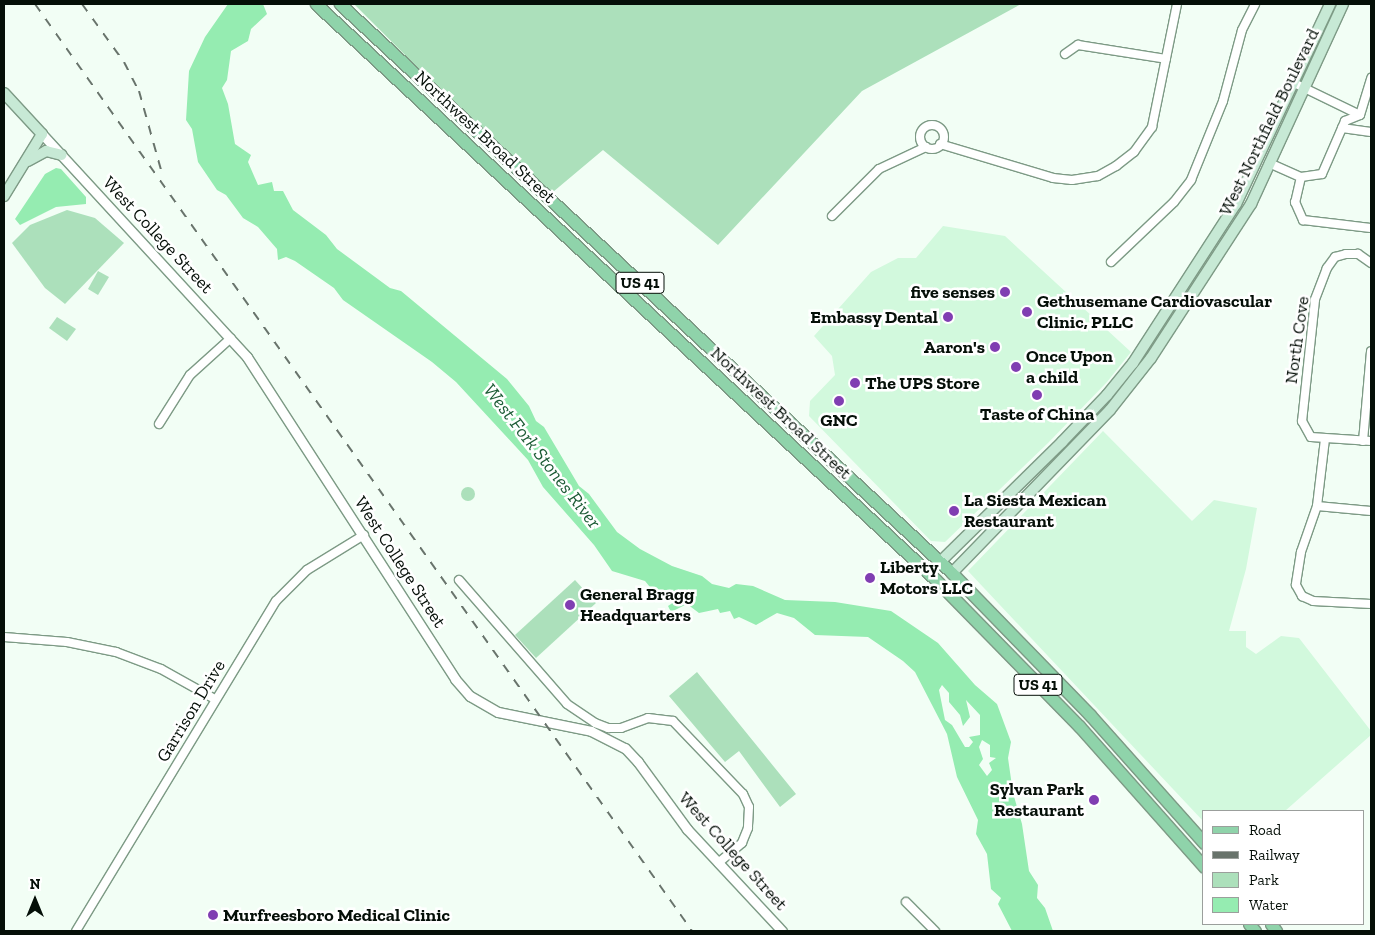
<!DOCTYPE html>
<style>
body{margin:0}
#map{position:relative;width:1375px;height:935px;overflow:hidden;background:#f2fef5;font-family:"Zilla Slab",serif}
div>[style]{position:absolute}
.built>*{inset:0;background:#d2f9dd}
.green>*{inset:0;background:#ace0bb}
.round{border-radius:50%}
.water>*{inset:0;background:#95ecb1}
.roads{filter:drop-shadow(1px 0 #7d9a85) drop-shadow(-1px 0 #7d9a85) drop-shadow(0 1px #7d9a85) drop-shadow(0 -1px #7d9a85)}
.minor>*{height:8px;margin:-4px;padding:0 4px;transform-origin:4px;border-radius:4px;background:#fff}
.minor>.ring{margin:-4px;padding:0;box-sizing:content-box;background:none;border:8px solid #fff;border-radius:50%}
.tertiary>*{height:9px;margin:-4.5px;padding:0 4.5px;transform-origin:4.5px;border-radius:4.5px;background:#fff}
.secondary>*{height:10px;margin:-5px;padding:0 5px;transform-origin:5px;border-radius:5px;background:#c7e9d5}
.primary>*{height:11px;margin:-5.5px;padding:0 5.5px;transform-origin:5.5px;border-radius:5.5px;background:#8fd3aa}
.rail>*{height:2px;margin-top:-1px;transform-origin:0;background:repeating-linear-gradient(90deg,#68736b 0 9px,transparent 0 18px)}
.dots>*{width:14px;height:14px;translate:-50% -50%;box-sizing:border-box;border:2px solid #fff;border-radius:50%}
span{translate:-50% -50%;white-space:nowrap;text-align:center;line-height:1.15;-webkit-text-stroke:5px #fff;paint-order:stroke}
.shield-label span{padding:1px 4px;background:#fff;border:1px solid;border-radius:4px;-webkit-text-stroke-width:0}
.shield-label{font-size:16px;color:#050f08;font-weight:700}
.street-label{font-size:18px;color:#050f08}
.poi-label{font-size:18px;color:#050f08;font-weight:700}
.right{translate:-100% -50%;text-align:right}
.left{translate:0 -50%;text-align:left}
.water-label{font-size:19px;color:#1d5c36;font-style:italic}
.frame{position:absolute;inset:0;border:5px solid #050f08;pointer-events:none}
.legend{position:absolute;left:1202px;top:810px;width:162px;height:115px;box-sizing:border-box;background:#fff;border:1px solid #9b9f9c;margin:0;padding:6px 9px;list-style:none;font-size:15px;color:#050f08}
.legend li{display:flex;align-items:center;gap:10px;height:25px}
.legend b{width:25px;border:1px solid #9b9f9c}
.north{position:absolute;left:10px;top:875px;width:50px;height:50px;-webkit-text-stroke:4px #fff;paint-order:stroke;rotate:0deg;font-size:14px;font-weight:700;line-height:20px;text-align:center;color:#050f08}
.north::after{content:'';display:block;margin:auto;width:18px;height:22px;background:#050f08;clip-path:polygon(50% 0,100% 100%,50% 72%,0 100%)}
</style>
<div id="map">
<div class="built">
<i style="clip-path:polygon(943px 226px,1005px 236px,1131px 352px,1107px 382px,1048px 443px,945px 542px,931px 541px,809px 416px,810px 401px,835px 375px,832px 356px,814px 336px,871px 272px,898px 258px,916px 258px)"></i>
<i style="clip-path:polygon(1103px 431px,1192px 521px,1214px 500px,1257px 508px,1246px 569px,1229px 631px,1246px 631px,1246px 647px,1256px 654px,1281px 636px,1299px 638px,1371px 731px,1371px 735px,1285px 811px,1204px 811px,1204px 822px,968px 571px)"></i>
</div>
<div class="green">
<i style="clip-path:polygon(354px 4px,1021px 4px,862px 91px,718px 245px,603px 150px,547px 197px)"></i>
<i style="clip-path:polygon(67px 210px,95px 218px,124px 243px,65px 304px,45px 288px,12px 243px,30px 225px)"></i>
<i style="clip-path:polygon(98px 271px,109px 277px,98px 295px,88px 289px)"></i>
<i style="clip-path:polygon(57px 317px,76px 329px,67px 341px,49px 328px)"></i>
<i class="round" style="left:461px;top:487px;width:14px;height:14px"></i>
<i style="clip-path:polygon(575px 580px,596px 603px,536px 658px,515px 635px)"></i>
<i style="clip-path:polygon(697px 672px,796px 794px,780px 807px,739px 751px,725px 762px,669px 696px)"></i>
</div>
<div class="water">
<i style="clip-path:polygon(evenodd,228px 4px,263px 4px,267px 14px,251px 29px,248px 41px,231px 51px,227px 80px,222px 88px,228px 104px,235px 144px,251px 155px,248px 162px,258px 185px,272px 182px,274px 191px,283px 191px,293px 210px,326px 235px,337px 249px,390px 288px,401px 291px,507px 379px,529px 406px,536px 421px,544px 427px,579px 486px,589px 494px,617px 532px,640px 549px,672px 566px,702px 576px,712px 584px,729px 588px,736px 584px,753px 586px,785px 600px,835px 602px,891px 611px,938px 643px,975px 685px,997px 704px,1011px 742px,1008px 758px,1013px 793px,1022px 824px,1029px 871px,1038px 885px,1037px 898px,1045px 908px,1053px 931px,1012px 931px,998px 904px,1001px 898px,991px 889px,987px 854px,976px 834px,978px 820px,957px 777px,947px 734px,915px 672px,903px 661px,868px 637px,815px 635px,794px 618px,777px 613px,756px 625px,739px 617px,734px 619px,730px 611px,720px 613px,718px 609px,699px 613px,687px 604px,671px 612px,668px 606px,674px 602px,675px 593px,662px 596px,654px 592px,645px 581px,612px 571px,594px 545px,543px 487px,528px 460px,456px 382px,432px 362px,343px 300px,334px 288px,295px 261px,286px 257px,278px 260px,277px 249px,258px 227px,243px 218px,226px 195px,217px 190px,198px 162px,192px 129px,186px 120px,189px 71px,205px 37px,228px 4px,942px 685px,949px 693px,949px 702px,960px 715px,963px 726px,970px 717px,966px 700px,980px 715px,980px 735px,969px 737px,973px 742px,969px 747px,965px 747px,952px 725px,945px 720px,939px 690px,942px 685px,228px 4px,982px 740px,990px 745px,990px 757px,996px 758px,989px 763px,992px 770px,987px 776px,979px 765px,983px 759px,979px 747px,982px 740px)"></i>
<i style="clip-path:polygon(56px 168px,61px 169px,86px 197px,86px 204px,56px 207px,20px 225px,15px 219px,45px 174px)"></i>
</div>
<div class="roads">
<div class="minor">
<i style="left:1065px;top:54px;width:16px;rotate:-35deg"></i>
<i style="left:1078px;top:45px;width:89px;rotate:9deg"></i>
<i style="left:1294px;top:83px;width:73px;rotate:25.9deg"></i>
<i class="ring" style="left:920px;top:125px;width:16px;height:16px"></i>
<i style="left:1342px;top:128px;width:29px;rotate:8deg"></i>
<i style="left:940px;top:144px;width:118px;rotate:16.7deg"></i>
<i style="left:1053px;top:178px;width:19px;rotate:6deg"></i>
<i style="left:1072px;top:180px;width:26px;rotate:-9deg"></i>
<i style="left:1098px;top:176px;width:21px;rotate:-29deg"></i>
<i style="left:1116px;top:166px;width:23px;rotate:-38deg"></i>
<i style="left:1134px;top:152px;width:31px;rotate:-54deg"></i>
<i style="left:1152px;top:127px;width:126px;rotate:-78.5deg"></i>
<i style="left:1269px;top:163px;width:35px;rotate:24deg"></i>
<i style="left:1301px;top:177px;width:21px;rotate:-8deg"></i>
<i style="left:1322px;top:174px;width:58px;rotate:-66.5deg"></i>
<i style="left:1345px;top:121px;width:16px;rotate:-22deg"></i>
<i style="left:1360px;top:115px;width:39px;rotate:-73deg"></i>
<i style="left:1301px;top:177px;width:26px;rotate:103deg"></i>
<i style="left:1295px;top:202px;width:20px;rotate:66deg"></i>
<i style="left:1303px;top:220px;width:68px;rotate:6.7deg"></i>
<i style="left:832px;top:216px;width:66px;rotate:-45deg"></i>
<i style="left:879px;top:169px;width:52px;rotate:-25.1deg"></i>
<i style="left:1111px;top:262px;width:87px;rotate:-43.6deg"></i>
<i style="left:1174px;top:202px;width:28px;rotate:-52deg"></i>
<i style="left:1191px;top:180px;width:85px;rotate:-67.9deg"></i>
<i style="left:1223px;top:101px;width:73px;rotate:-75deg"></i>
<i style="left:1242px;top:30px;width:29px;rotate:-63deg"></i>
<i style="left:1371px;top:263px;width:16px;rotate:-145deg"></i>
<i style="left:1358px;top:254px;width:12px;rotate:180deg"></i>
<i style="left:1346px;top:254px;width:11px;rotate:165deg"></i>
<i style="left:1335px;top:257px;width:14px;rotate:126deg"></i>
<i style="left:1327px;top:268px;width:34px;rotate:111deg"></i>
<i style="left:1315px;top:300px;width:122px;rotate:96.1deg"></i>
<i style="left:1302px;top:421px;width:18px;rotate:61deg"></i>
<i style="left:1311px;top:437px;width:60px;rotate:3.8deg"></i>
<i style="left:159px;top:424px;width:58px;rotate:-57.7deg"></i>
<i style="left:190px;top:375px;width:55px;rotate:-42.1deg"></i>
<i style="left:1325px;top:439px;width:67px;rotate:96.8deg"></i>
<i style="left:1317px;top:506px;width:49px;rotate:109.2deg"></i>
<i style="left:1301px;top:552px;width:33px;rotate:99deg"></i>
<i style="left:1296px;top:585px;width:13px;rotate:61deg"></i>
<i style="left:1302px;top:596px;width:12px;rotate:24deg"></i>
<i style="left:1313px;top:601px;width:58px;rotate:3deg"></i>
<i style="left:1363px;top:441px;width:90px;rotate:-84.9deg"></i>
<i style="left:1317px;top:506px;width:54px;rotate:5.3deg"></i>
<i style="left:459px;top:580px;width:164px;rotate:48.9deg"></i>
<i style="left:567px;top:704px;width:34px;rotate:34deg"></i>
<i style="left:595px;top:723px;width:14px;rotate:21deg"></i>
<i style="left:608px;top:728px;width:13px"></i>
<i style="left:621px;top:728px;width:29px;rotate:-20deg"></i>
<i style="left:648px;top:718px;width:25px;rotate:7deg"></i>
<i style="left:673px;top:721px;width:101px;rotate:46.2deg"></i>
<i style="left:743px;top:794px;width:14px;rotate:65deg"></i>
<i style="left:749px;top:807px;width:21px;rotate:93deg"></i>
<i style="left:748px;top:828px;width:16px;rotate:112deg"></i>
<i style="left:742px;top:843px;width:31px;rotate:140deg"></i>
<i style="left:4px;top:637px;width:63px;rotate:4.5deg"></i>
<i style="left:67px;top:642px;width:50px;rotate:11.5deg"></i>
<i style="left:116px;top:652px;width:48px;rotate:20.7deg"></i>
<i style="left:161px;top:669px;width:62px;rotate:29.1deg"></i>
<i style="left:906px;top:902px;width:41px;rotate:45deg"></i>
<i style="left:76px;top:931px;width:386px;rotate:-58.8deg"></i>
<i style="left:276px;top:601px;width:44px;rotate:-45deg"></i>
<i style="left:307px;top:570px;width:67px;rotate:-31.6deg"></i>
</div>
<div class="tertiary">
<i style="left:42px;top:134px;width:303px;rotate:47.4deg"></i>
<i style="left:247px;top:357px;width:383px;rotate:57.1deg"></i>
<i style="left:455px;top:679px;width:23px;rotate:49deg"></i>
<i style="left:470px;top:696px;width:32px;rotate:30deg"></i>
<i style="left:498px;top:712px;width:95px;rotate:11.5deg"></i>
<i style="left:591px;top:731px;width:38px;rotate:27deg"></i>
<i style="left:625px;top:748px;width:19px;rotate:47deg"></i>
<i style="left:638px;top:762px;width:83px;rotate:53.8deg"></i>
<i style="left:687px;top:829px;width:139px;rotate:47deg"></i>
</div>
<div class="secondary">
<i style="left:4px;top:93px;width:56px;rotate:47.2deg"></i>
<i style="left:42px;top:134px;width:73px;rotate:121.5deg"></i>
<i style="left:28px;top:161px;width:21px;rotate:-29deg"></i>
<i style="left:46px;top:151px;width:16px;rotate:14deg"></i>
<i style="left:940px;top:562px;width:171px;rotate:-44.5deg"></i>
<i style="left:1062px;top:442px;width:65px;rotate:-46.2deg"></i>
<i style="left:1107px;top:395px;width:41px;rotate:-50.9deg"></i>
<i style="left:1133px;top:363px;width:189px;rotate:-57.1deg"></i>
<i style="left:1236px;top:204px;width:221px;rotate:-64.8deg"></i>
<i style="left:952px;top:573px;width:227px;rotate:-45.9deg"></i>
<i style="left:1110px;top:410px;width:66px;rotate:-51.7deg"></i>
<i style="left:1151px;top:358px;width:184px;rotate:-57deg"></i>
<i style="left:1251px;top:204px;width:220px;rotate:-65.3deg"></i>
</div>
<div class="primary">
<i style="left:316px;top:4px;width:845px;rotate:42.89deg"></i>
<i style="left:935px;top:579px;width:206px;rotate:45.6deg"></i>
<i style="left:1079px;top:726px;width:188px;rotate:48.4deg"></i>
<i style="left:340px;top:4px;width:836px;rotate:42.91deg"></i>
<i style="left:952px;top:573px;width:198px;rotate:45.8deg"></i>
<i style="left:1090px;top:715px;width:171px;rotate:48.3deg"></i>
<i style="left:1249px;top:924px;width:9px;rotate:49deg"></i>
<i style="left:1271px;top:924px;width:9px;rotate:54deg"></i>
</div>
</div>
<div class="rail">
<i style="left:35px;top:4px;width:1136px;rotate:54.67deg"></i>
<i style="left:82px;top:4px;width:72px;rotate:54.1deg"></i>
<i style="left:124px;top:62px;width:33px;rotate:63deg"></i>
<i style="left:139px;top:91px;width:89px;rotate:74.4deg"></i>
</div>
<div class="dots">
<i style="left:1005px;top:292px;background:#803eb2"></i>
<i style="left:1027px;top:312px;background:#803eb2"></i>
<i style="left:948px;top:317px;background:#803eb2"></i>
<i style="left:995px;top:347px;background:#803eb2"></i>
<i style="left:1016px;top:367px;background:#803eb2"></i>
<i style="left:855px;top:383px;background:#803eb2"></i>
<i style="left:1037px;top:395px;background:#803eb2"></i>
<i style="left:839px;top:401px;background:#803eb2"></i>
<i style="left:954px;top:511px;background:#803eb2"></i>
<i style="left:870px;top:578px;background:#803eb2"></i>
<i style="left:570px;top:605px;background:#803eb2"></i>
<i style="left:1094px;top:800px;background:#803eb2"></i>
<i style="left:213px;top:915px;background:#803eb2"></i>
</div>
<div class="shield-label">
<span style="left:640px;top:283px">US 41</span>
<span style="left:1038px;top:685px">US 41</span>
</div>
<div class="street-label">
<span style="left:1269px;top:122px;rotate:-64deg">West Northfield Boulevard</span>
<span style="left:485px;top:137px;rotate:43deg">Northwest Broad Street</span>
<span style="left:158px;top:235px;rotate:47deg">West College Street</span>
<span style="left:1297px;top:340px;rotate:-82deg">North Cove</span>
<span style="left:781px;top:413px;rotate:43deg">Northwest Broad Street</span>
<span style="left:400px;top:562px;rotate:57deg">West College Street</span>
<span style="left:191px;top:711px;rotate:-59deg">Garrison Drive</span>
<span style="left:733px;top:851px;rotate:48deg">West College Street</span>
</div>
<div class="poi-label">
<span class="right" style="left:995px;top:292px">five senses</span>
<span class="left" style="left:1037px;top:312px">Gethusemane Cardiovascular<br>Clinic, PLLC</span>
<span class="right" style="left:938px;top:317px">Embassy Dental</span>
<span class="right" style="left:985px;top:347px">Aaron's</span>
<span class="left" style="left:1026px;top:367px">Once Upon<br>a child</span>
<span class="left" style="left:865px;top:383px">The UPS Store</span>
<span style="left:1037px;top:414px">Taste of China</span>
<span style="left:839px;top:420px">GNC</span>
<span class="left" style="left:964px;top:511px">La Siesta Mexican<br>Restaurant</span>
<span class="left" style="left:880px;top:578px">Liberty<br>Motors LLC</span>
<span class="left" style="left:580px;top:605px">General Bragg<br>Headquarters</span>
<span class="right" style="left:1084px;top:800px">Sylvan Park<br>Restaurant</span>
<span class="left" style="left:223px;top:915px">Murfreesboro Medical Clinic</span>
</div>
<div class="water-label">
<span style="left:542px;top:456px;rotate:52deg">West Fork Stones River</span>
</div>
<div class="frame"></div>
<ul class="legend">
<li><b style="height:6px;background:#8fd3aa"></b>Road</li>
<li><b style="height:6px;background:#68736b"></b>Railway</li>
<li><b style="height:14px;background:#ace0bb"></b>Park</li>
<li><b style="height:14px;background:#95ecb1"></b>Water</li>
</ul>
<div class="north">N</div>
</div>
